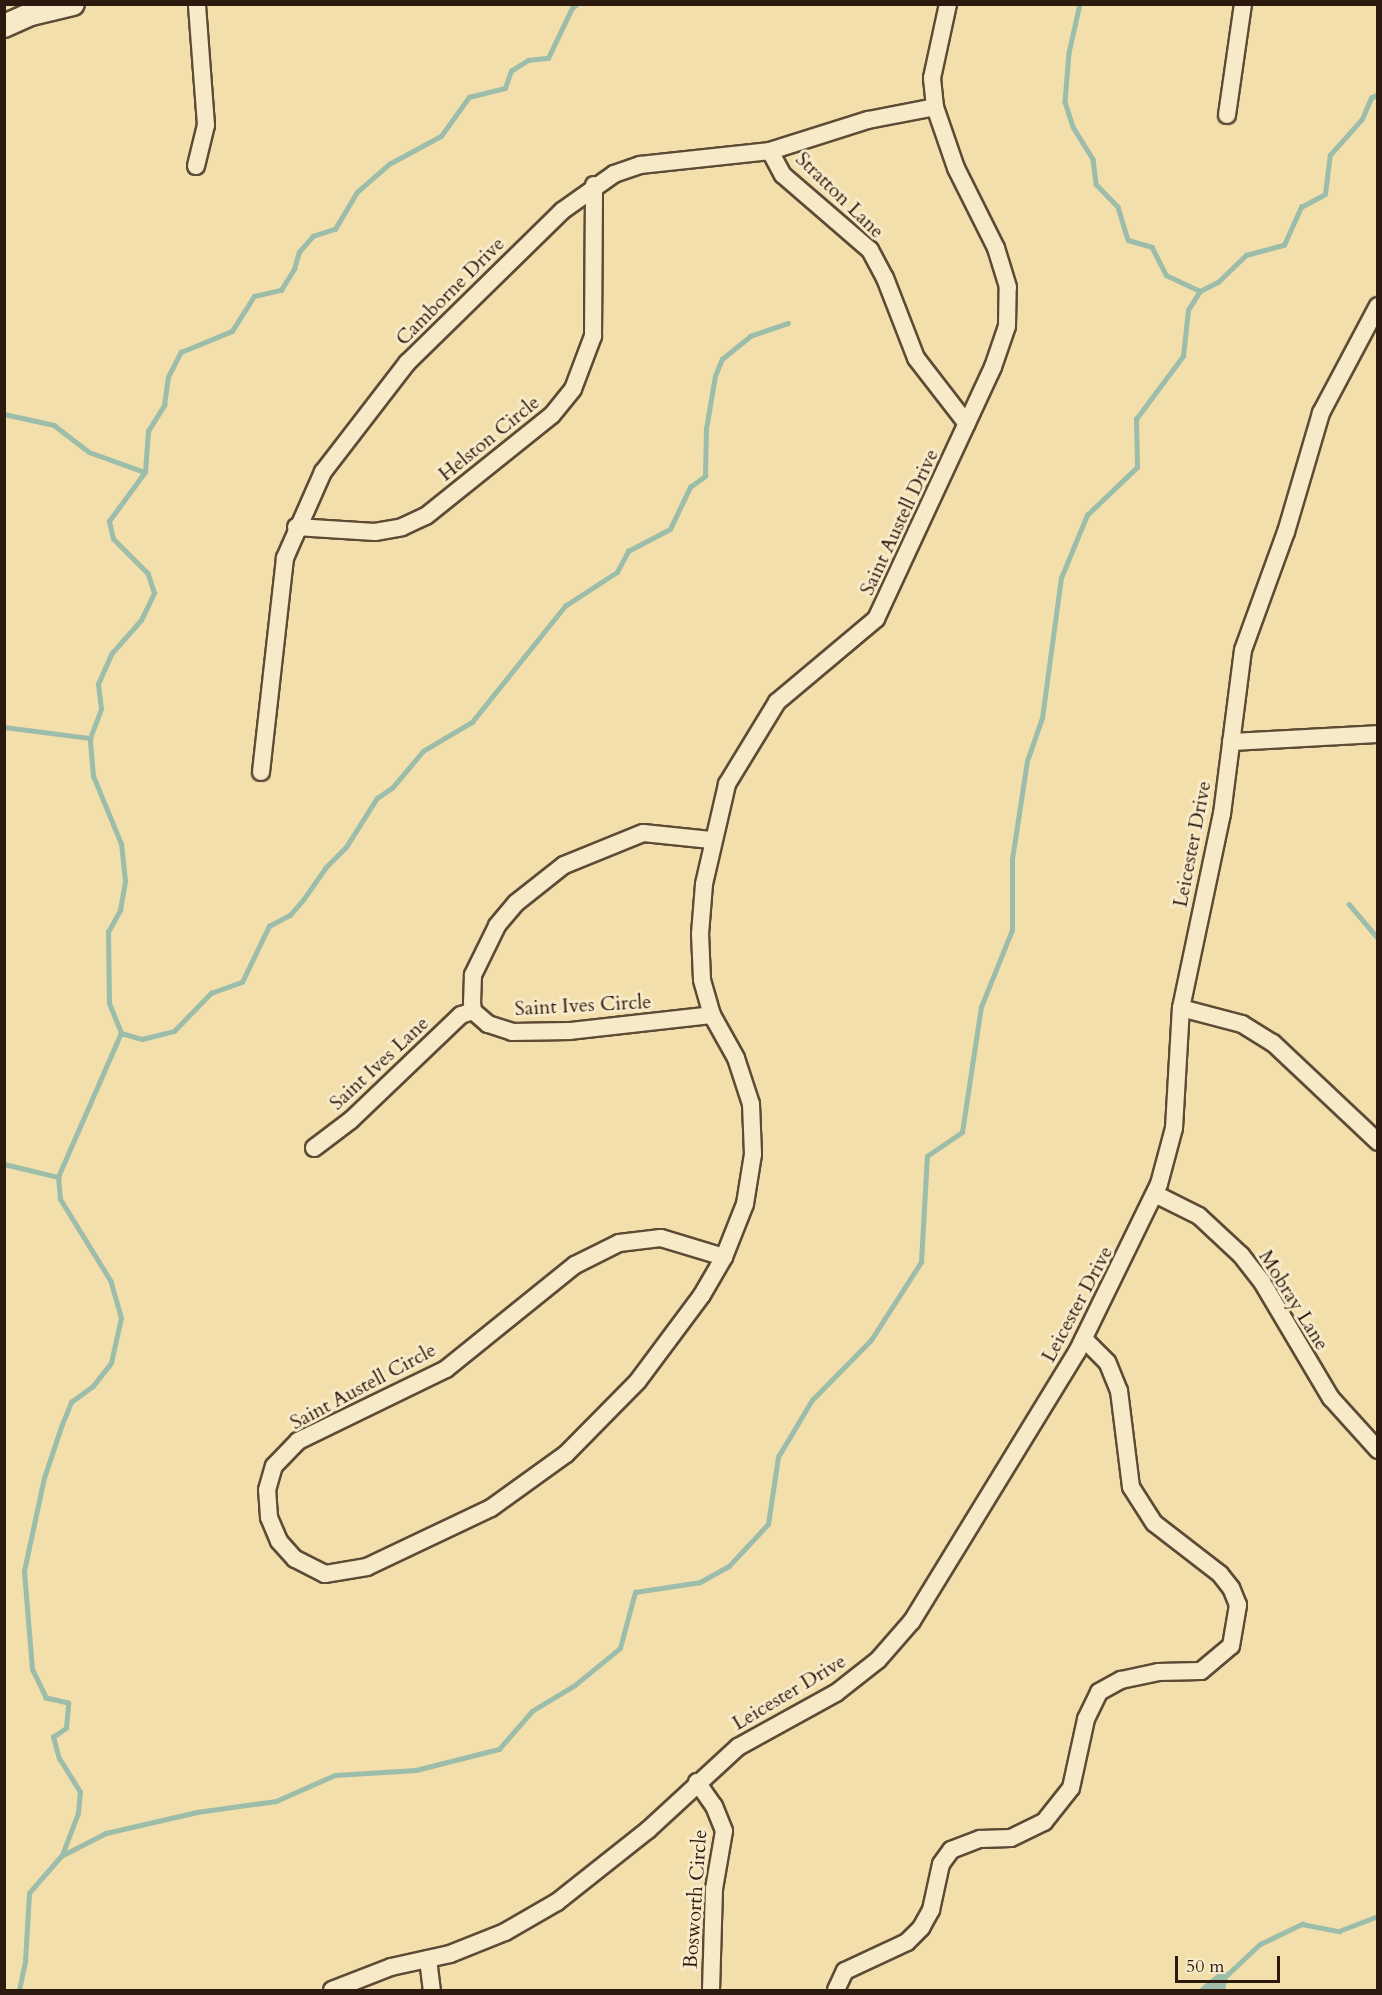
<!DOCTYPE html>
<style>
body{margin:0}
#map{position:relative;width:1382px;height:1995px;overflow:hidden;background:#f3dfac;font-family:Cardo,serif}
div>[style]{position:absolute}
.water>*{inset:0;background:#9bbda9}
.stream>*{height:4.5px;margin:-2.25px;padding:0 2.25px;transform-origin:2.25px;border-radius:2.25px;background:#9bbda9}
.roads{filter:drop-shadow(2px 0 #5e4b36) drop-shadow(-2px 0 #5e4b36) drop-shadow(0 2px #5e4b36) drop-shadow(0 -2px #5e4b36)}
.street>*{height:16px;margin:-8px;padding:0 8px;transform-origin:8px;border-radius:8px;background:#f7eac9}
.secondary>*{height:22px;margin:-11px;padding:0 11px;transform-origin:11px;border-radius:11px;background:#f7eac9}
span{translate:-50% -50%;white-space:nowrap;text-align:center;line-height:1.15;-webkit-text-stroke:6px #f7eac9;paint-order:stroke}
.street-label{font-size:20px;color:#2d1a0f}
.frame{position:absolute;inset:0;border:6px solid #2d1a0f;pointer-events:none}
.scale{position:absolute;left:1175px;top:1956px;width:105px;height:27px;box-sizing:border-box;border:3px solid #2d1a0f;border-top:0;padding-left:8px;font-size:18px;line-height:21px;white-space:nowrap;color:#2d1a0f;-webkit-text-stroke:4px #f7eac9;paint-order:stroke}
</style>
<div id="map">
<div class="water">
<i style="clip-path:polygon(1221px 1971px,1229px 1972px,1225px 1990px,1198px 1990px)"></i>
</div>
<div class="stream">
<i style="left:1080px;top:4px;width:50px;rotate:102.7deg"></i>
<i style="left:1069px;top:53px;width:49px;rotate:94.7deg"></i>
<i style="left:1065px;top:102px;width:26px;rotate:72deg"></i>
<i style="left:1073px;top:127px;width:38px;rotate:58deg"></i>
<i style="left:1093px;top:159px;width:25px;rotate:83deg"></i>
<i style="left:1096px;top:184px;width:32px;rotate:46deg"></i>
<i style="left:1118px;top:207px;width:34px;rotate:73deg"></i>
<i style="left:1128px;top:240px;width:25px;rotate:16deg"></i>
<i style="left:1152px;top:247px;width:31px;rotate:63deg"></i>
<i style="left:1166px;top:275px;width:38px;rotate:25deg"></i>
<i style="left:4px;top:414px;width:51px;rotate:12.4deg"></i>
<i style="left:54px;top:425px;width:44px;rotate:37.6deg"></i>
<i style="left:89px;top:452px;width:59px;rotate:19.7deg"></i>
<i style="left:4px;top:727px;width:87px;rotate:7.3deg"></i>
<i style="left:1349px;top:904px;width:45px;rotate:49.5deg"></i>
<i style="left:121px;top:1033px;width:22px;rotate:16deg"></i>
<i style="left:142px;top:1039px;width:33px;rotate:-14deg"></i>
<i style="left:174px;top:1031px;width:53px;rotate:-45.8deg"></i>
<i style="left:211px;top:993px;width:33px;rotate:-20deg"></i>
<i style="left:242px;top:982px;width:62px;rotate:-64.3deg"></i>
<i style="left:269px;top:926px;width:24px;rotate:-28deg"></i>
<i style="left:290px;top:915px;width:20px;rotate:-49deg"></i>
<i style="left:303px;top:900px;width:39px;rotate:-55deg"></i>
<i style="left:325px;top:868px;width:30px;rotate:-45deg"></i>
<i style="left:346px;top:847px;width:58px;rotate:-57.7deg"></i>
<i style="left:377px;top:798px;width:18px;rotate:-34deg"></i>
<i style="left:392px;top:788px;width:48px;rotate:-50deg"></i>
<i style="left:423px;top:751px;width:57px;rotate:-30.6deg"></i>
<i style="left:472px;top:722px;width:149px;rotate:-51.3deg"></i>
<i style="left:565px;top:606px;width:62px;rotate:-33.2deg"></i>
<i style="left:617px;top:572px;width:24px;rotate:-62deg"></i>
<i style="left:628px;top:551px;width:47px;rotate:-27.6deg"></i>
<i style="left:670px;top:529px;width:47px;rotate:-64.5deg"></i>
<i style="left:690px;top:487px;width:19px;rotate:-36deg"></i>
<i style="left:705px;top:476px;width:47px;rotate:-88.8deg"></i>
<i style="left:706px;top:429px;width:54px;rotate:-80.4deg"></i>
<i style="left:715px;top:376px;width:18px;rotate:-68deg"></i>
<i style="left:722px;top:359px;width:36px;rotate:-39deg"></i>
<i style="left:750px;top:336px;width:40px;rotate:-18.9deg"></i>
<i style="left:4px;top:1164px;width:56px;rotate:13.5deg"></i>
<i style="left:62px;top:1855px;width:45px;rotate:-69.1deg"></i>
<i style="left:78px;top:1813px;width:21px;rotate:-85deg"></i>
<i style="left:80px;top:1792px;width:39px;rotate:-122deg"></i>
<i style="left:59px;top:1759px;width:23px;rotate:-105deg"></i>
<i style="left:53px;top:1737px;width:16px;rotate:-35deg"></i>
<i style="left:66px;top:1728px;width:25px;rotate:-85deg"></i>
<i style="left:68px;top:1703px;width:23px;rotate:-167deg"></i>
<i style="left:46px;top:1698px;width:32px;rotate:-116deg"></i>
<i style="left:32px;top:1669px;width:98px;rotate:-94.7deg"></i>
<i style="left:24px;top:1571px;width:95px;rotate:-77.9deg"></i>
<i style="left:44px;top:1478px;width:54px;rotate:-71.6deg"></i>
<i style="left:61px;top:1427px;width:27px;rotate:-68deg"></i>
<i style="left:71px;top:1402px;width:27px;rotate:-36deg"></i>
<i style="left:93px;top:1386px;width:29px;rotate:-52deg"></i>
<i style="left:111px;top:1363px;width:46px;rotate:-77.5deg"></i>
<i style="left:121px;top:1318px;width:37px;rotate:-106deg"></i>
<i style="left:111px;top:1282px;width:97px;rotate:-121.6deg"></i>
<i style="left:60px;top:1199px;width:22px;rotate:-95deg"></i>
<i style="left:58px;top:1177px;width:157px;rotate:-66.4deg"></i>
<i style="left:121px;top:1033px;width:32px;rotate:-112deg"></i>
<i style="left:109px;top:1003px;width:71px;rotate:-90.8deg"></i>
<i style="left:108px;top:932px;width:25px;rotate:-61deg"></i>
<i style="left:120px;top:910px;width:29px;rotate:-80deg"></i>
<i style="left:125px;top:881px;width:37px;rotate:-96deg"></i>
<i style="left:121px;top:844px;width:74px;rotate:-112.4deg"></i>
<i style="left:93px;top:776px;width:38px;rotate:-95deg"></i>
<i style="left:90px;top:738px;width:31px;rotate:-69deg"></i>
<i style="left:101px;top:709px;width:25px;rotate:-97deg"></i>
<i style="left:98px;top:684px;width:34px;rotate:-66deg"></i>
<i style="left:112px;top:653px;width:44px;rotate:-48.7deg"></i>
<i style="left:141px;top:620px;width:30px;rotate:-64deg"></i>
<i style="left:154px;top:593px;width:20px;rotate:-108deg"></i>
<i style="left:148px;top:574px;width:49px;rotate:-135deg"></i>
<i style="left:113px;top:539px;width:18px;rotate:-103deg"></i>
<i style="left:109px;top:521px;width:61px;rotate:-53.7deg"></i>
<i style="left:145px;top:472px;width:41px;rotate:-85.8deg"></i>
<i style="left:148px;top:431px;width:31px;rotate:-58deg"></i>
<i style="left:164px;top:405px;width:28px;rotate:-82deg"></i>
<i style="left:168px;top:377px;width:28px;rotate:-63deg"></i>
<i style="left:181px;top:352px;width:55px;rotate:-22.4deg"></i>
<i style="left:232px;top:331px;width:41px;rotate:-57.8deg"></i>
<i style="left:254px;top:296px;width:28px;rotate:-13deg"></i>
<i style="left:281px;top:290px;width:25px;rotate:-58deg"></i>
<i style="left:294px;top:269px;width:18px;rotate:-74deg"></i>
<i style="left:299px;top:252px;width:21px;rotate:-49deg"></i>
<i style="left:313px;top:236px;width:23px;rotate:-18deg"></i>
<i style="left:335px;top:229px;width:43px;rotate:-59.3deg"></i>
<i style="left:357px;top:192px;width:43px;rotate:-41.2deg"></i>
<i style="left:389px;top:164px;width:59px;rotate:-28.3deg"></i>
<i style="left:441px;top:136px;width:48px;rotate:-54.3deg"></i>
<i style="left:469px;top:97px;width:37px;rotate:-14deg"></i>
<i style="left:505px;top:88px;width:18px;rotate:-71deg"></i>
<i style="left:511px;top:71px;width:20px;rotate:-33deg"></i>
<i style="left:528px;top:60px;width:20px;rotate:-6deg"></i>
<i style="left:548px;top:58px;width:55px;rotate:-64.4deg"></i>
<i style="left:572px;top:8px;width:6px;rotate:-39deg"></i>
<i style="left:1227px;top:1975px;width:45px;rotate:-43.2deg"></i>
<i style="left:1260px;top:1944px;width:47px;rotate:-25.5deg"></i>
<i style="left:1302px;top:1924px;width:38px;rotate:11deg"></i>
<i style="left:1339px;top:1931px;width:42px;rotate:-21deg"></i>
<i style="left:19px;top:1990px;width:30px;rotate:-78deg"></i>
<i style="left:25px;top:1961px;width:68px;rotate:-86.6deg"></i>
<i style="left:29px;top:1893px;width:49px;rotate:-49.1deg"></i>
<i style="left:61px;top:1856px;width:51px;rotate:-27.1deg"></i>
<i style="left:106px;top:1833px;width:93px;rotate:-13deg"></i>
<i style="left:197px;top:1812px;width:80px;rotate:-7.9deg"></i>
<i style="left:276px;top:1801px;width:64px;rotate:-23.8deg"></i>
<i style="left:335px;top:1775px;width:81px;rotate:-3.5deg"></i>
<i style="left:416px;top:1770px;width:86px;rotate:-14.2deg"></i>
<i style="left:499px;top:1749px;width:50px;rotate:-49deg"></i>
<i style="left:532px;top:1711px;width:50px;rotate:-31.2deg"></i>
<i style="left:575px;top:1685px;width:58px;rotate:-39.4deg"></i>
<i style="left:620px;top:1648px;width:58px;rotate:-75deg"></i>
<i style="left:635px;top:1592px;width:66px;rotate:-8.7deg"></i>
<i style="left:700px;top:1582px;width:33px;rotate:-29deg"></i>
<i style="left:729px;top:1566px;width:57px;rotate:-47.1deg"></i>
<i style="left:768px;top:1524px;width:68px;rotate:-81.5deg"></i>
<i style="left:778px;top:1457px;width:66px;rotate:-59.2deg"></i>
<i style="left:812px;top:1400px;width:84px;rotate:-45.5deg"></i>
<i style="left:871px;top:1340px;width:93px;rotate:-57.3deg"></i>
<i style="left:921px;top:1262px;width:106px;rotate:-86.8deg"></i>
<i style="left:927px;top:1156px;width:42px;rotate:-34.4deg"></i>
<i style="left:962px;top:1132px;width:126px;rotate:-81.4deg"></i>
<i style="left:981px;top:1007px;width:83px;rotate:-68.1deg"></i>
<i style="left:1012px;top:930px;width:71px;rotate:-90deg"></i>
<i style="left:1012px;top:859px;width:99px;rotate:-81.3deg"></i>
<i style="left:1027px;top:761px;width:46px;rotate:-70.8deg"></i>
<i style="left:1042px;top:718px;width:141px;rotate:-82.3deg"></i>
<i style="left:1061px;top:578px;width:68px;rotate:-67.6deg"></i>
<i style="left:1087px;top:515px;width:69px;rotate:-43.8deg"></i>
<i style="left:1137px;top:467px;width:48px;rotate:-91.2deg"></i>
<i style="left:1136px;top:419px;width:79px;rotate:-53.3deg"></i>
<i style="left:1183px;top:356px;width:46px;rotate:-83.8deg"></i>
<i style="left:1188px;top:310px;width:22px;rotate:-58deg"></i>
<i style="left:1200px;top:291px;width:20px;rotate:-27deg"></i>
<i style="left:1218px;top:282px;width:39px;rotate:-44deg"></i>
<i style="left:1246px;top:255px;width:39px;rotate:-15deg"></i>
<i style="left:1284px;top:245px;width:42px;rotate:-65.9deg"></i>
<i style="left:1301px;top:207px;width:27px;rotate:-28deg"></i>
<i style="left:1325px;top:194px;width:39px;rotate:-83deg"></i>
<i style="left:1330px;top:155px;width:48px;rotate:-48.4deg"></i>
<i style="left:1362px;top:119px;width:23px;rotate:-67deg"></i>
<i style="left:1371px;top:98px;width:8px;rotate:-30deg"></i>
</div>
<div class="roads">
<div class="street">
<i style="left:1227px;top:115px;width:112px;rotate:-81.8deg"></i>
<i style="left:770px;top:151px;width:27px;rotate:62deg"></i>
<i style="left:783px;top:175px;width:115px;rotate:40.8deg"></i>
<i style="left:870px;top:250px;width:32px;rotate:62deg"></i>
<i style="left:885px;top:278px;width:86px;rotate:68.8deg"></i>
<i style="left:916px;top:358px;width:83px;rotate:52.3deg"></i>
<i style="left:196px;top:166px;width:42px;rotate:-76.3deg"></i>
<i style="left:206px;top:125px;width:121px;rotate:-94.3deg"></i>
<i style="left:296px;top:527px;width:79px;rotate:3.6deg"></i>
<i style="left:375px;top:532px;width:27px;rotate:-10deg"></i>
<i style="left:402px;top:527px;width:26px;rotate:-25deg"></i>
<i style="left:426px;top:516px;width:161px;rotate:-38.7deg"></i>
<i style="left:552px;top:415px;width:33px;rotate:-51deg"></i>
<i style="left:573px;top:389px;width:57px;rotate:-69.3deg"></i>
<i style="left:593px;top:336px;width:151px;rotate:-89.6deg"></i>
<i style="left:1231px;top:742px;width:147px;rotate:-3.1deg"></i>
<i style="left:261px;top:772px;width:215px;rotate:-83.6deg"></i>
<i style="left:285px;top:558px;width:94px;rotate:-66.2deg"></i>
<i style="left:323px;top:472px;width:138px;rotate:-52.4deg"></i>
<i style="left:407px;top:363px;width:217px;rotate:-44.4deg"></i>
<i style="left:562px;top:211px;width:64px;rotate:-35.4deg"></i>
<i style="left:614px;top:174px;width:28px;rotate:-19deg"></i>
<i style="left:640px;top:165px;width:131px;rotate:-6.1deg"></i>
<i style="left:770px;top:151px;width:103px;rotate:-17.6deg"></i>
<i style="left:868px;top:120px;width:68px;rotate:-11deg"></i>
<i style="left:711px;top:840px;width:68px;rotate:-174.1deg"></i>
<i style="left:643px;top:833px;width:85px;rotate:157.9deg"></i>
<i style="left:564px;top:865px;width:61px;rotate:141.6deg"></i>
<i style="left:516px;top:903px;width:30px;rotate:130deg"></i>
<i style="left:497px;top:926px;width:55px;rotate:116.1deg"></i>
<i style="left:473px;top:975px;width:27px;rotate:92deg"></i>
<i style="left:472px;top:1002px;width:9px;rotate:84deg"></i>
<i style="left:473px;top:1011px;width:20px;rotate:41deg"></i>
<i style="left:488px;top:1024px;width:25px;rotate:18deg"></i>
<i style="left:512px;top:1032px;width:58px;rotate:-1deg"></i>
<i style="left:570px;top:1031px;width:143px;rotate:-6.4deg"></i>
<i style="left:1181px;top:1008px;width:63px;rotate:14.7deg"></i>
<i style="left:1242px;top:1024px;width:36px;rotate:32deg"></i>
<i style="left:1273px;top:1043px;width:144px;rotate:43.3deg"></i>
<i style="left:314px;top:1148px;width:46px;rotate:-37.1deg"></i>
<i style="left:351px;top:1120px;width:152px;rotate:-43.7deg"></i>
<i style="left:461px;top:1015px;width:13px;rotate:-18deg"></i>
<i style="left:1155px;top:1194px;width:49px;rotate:26.6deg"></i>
<i style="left:1199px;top:1216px;width:57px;rotate:42.9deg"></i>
<i style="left:1241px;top:1255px;width:34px;rotate:52deg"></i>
<i style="left:1262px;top:1282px;width:135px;rotate:59.3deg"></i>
<i style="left:1331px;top:1398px;width:70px;rotate:47.9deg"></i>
<i style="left:661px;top:1238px;width:66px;rotate:16.8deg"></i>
<i style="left:724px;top:1257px;width:44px;rotate:120.1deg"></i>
<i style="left:702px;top:1295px;width:107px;rotate:126.7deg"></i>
<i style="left:638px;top:1381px;width:103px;rotate:134.6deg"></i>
<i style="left:566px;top:1454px;width:92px;rotate:144.2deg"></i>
<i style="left:491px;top:1508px;width:137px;rotate:154.6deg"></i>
<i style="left:367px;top:1567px;width:43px;rotate:170.5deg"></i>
<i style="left:325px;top:1574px;width:34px;rotate:-153deg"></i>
<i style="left:295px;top:1559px;width:24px;rotate:-132deg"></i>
<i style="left:279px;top:1541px;width:26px;rotate:-113deg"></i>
<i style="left:269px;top:1517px;width:27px;rotate:-94deg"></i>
<i style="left:267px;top:1490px;width:25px;rotate:-74deg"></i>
<i style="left:274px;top:1466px;width:35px;rotate:-46deg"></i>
<i style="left:298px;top:1441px;width:165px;rotate:-25.9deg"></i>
<i style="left:446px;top:1369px;width:166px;rotate:-38.9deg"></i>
<i style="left:575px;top:1265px;width:49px;rotate:-26.6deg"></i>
<i style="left:619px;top:1243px;width:42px;rotate:-6.8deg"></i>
<i style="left:724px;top:1257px;width:57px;rotate:-68.4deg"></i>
<i style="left:745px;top:1204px;width:51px;rotate:-80.9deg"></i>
<i style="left:753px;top:1154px;width:50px;rotate:-92.3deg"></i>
<i style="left:751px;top:1104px;width:48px;rotate:-108.1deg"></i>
<i style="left:736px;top:1058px;width:49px;rotate:-119.2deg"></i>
<i style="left:712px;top:1015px;width:37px;rotate:-106deg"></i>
<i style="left:702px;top:979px;width:45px;rotate:-92.5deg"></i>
<i style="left:700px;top:934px;width:50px;rotate:-85.4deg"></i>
<i style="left:704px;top:884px;width:103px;rotate:-77deg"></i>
<i style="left:727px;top:784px;width:96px;rotate:-58.6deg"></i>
<i style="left:777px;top:702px;width:129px;rotate:-40deg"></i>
<i style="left:876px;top:619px;width:278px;rotate:-65.1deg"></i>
<i style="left:993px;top:367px;width:43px;rotate:-71.1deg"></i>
<i style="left:1007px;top:326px;width:39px;rotate:-89deg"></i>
<i style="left:1008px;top:287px;width:41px;rotate:-107.1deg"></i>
<i style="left:996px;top:248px;width:89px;rotate:-116.6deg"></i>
<i style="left:956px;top:168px;width:65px;rotate:-109deg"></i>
<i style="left:935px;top:107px;width:29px;rotate:-96deg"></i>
<i style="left:932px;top:78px;width:76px;rotate:-77.8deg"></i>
<i style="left:697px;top:1782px;width:29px;rotate:55deg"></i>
<i style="left:714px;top:1806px;width:27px;rotate:68deg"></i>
<i style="left:724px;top:1831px;width:59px;rotate:99.8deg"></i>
<i style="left:714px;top:1889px;width:101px;rotate:91.7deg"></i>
<i style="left:428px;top:1959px;width:31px;rotate:83deg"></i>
<i style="left:332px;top:1990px;width:63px;rotate:-21.3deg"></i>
<i style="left:391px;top:1967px;width:60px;rotate:-12.4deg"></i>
<i style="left:450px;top:1954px;width:59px;rotate:-21.8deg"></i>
<i style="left:505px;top:1932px;width:60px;rotate:-30deg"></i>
<i style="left:557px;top:1902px;width:116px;rotate:-38.4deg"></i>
<i style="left:648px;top:1830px;width:122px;rotate:-42.7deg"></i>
<i style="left:738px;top:1747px;width:112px;rotate:-28.9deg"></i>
<i style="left:836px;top:1693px;width:53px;rotate:-38.2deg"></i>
<i style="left:878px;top:1660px;width:52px;rotate:-48.9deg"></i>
<i style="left:912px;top:1621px;width:316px;rotate:-58.5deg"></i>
<i style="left:1077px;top:1352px;width:187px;rotate:-64deg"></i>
<i style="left:1159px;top:1184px;width:58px;rotate:-75deg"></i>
<i style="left:1174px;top:1128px;width:120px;rotate:-86.7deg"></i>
<i style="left:1181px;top:1008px;width:198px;rotate:-78.1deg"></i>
<i style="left:1222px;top:814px;width:165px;rotate:-82.7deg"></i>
<i style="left:1243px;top:650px;width:126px;rotate:-70deg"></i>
<i style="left:1286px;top:532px;width:124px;rotate:-73.6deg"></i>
<i style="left:1321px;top:413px;width:121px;rotate:-62deg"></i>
<i style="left:836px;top:1990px;width:21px;rotate:-65deg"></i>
<i style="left:845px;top:1971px;width:68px;rotate:-25.1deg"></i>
<i style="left:907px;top:1942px;width:20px;rotate:-45deg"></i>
<i style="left:921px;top:1928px;width:21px;rotate:-61deg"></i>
<i style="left:931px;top:1910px;width:47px;rotate:-77.7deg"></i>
<i style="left:941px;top:1864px;width:17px;rotate:-54deg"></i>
<i style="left:951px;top:1850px;width:31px;rotate:-21deg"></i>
<i style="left:980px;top:1839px;width:31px;rotate:-2deg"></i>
<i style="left:1011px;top:1838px;width:37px;rotate:-26deg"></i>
<i style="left:1044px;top:1822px;width:43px;rotate:-51.5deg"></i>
<i style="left:1071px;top:1788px;width:71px;rotate:-77.7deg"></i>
<i style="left:1086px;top:1719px;width:30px;rotate:-64deg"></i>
<i style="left:1099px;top:1692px;width:25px;rotate:-29deg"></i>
<i style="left:1121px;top:1680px;width:38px;rotate:-12deg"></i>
<i style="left:1158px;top:1672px;width:43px;rotate:-1.3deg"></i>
<i style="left:1201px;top:1671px;width:39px;rotate:-40deg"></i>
<i style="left:1231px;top:1646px;width:42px;rotate:-80.3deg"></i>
<i style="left:1238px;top:1605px;width:18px;rotate:-112deg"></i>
<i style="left:1231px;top:1588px;width:18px;rotate:-128deg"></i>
<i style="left:1220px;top:1574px;width:83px;rotate:-142.3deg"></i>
<i style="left:1154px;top:1523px;width:43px;rotate:-122.6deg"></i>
<i style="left:1131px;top:1487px;width:97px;rotate:-97.1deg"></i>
<i style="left:1119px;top:1391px;width:31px;rotate:-112deg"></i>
<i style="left:1107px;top:1362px;width:33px;rotate:-135deg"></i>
</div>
<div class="secondary">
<i style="left:4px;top:26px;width:30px;rotate:-24deg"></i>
<i style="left:31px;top:14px;width:43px;rotate:-13.4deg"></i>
</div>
</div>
<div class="street-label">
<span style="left:840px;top:195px;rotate:44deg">Stratton Lane</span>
<span style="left:450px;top:291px;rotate:-45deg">Camborne Drive</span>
<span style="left:489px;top:438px;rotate:-39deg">Helston Circle</span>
<span style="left:899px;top:522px;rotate:-65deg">Saint Austell Drive</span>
<span style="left:1192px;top:844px;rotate:-79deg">Leicester Drive</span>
<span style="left:583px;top:1005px;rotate:-3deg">Saint Ives Circle</span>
<span style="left:379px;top:1063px;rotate:-43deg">Saint Ives Lane</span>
<span style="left:1294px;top:1300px;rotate:58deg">Mobray Lane</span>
<span style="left:1077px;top:1304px;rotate:-62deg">Leicester Drive</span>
<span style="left:363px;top:1386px;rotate:-28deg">Saint Austell Circle</span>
<span style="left:789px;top:1692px;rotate:-31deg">Leicester Drive</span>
<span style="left:695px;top:1899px;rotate:-86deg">Bosworth Circle</span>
</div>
<div class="frame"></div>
<div class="scale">50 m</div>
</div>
